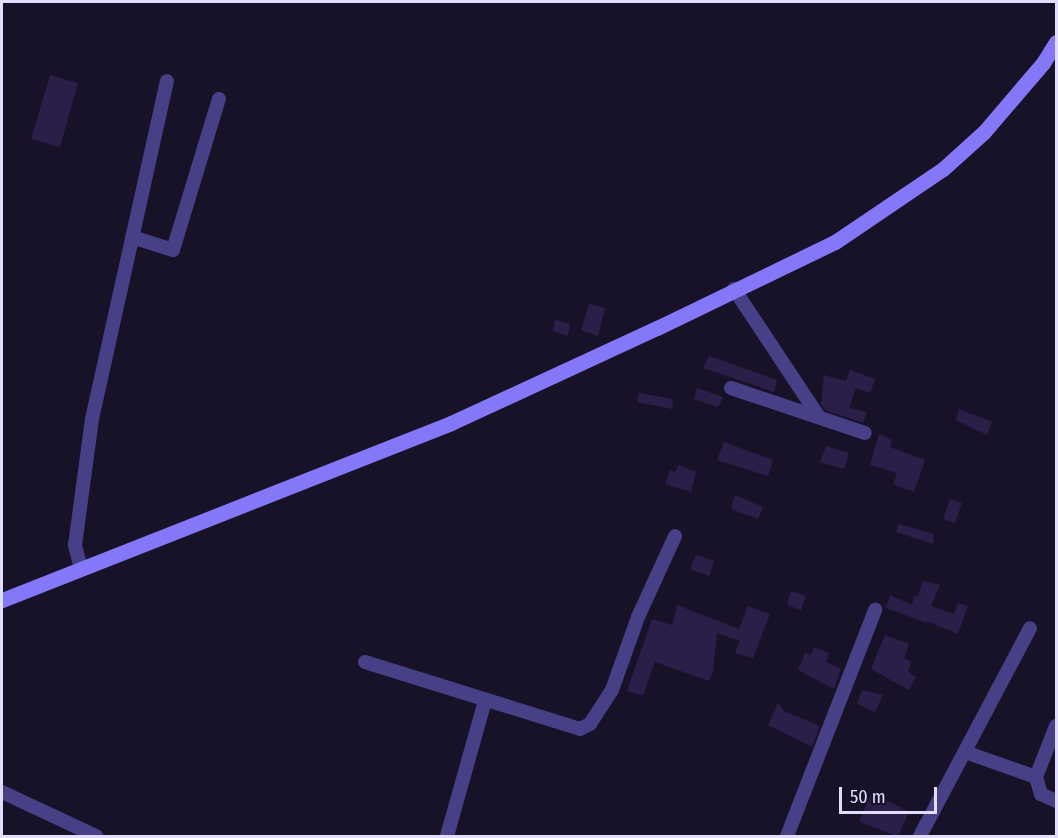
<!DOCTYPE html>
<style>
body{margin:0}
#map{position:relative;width:1058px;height:838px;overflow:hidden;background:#181229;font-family:"Fira Sans Condensed",sans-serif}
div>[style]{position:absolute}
.building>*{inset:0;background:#2b1f49}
.minor>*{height:14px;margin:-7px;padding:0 7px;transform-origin:7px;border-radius:7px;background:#474086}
.secondary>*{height:15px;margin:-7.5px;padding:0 7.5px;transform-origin:7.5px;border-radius:7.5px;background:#8578f8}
span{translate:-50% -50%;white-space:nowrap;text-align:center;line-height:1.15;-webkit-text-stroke:5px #181229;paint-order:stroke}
.frame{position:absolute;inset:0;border:3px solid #e2dcfd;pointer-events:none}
.scale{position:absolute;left:839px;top:787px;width:98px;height:27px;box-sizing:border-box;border:3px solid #e2dcfd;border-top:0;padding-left:8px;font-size:18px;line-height:21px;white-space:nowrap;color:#e2dcfd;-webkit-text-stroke:4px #181229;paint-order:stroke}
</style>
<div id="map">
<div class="building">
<i style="clip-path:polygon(50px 75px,78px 83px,60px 147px,31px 139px)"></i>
<i style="clip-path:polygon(589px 304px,605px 308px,598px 336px,581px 330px)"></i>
<i style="clip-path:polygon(555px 320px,570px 324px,568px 336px,553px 331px)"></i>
<i style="clip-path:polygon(709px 356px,777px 380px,774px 392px,703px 368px)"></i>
<i style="clip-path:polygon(850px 370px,875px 379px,870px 393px,856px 388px,849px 408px,867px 412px,863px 423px,825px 410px,821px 404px,824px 375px,846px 381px)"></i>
<i style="clip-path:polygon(697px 388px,723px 397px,718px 407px,694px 399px)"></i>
<i style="clip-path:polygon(639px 393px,673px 399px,672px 409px,637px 402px)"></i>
<i style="clip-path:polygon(959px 409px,992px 422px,987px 435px,956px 420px)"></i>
<i style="clip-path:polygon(879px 434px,892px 440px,890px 447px,925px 460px,914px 492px,893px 484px,897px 473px,870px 465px)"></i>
<i style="clip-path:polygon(724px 442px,773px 460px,768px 476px,717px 460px)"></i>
<i style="clip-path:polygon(826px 446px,849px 453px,844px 469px,820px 462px)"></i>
<i style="clip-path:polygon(679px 465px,696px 472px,691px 492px,665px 484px,670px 470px,675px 472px)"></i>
<i style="clip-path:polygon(735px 495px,763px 507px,758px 519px,731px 509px)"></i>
<i style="clip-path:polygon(950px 499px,962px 503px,955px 523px,943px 519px)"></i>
<i style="clip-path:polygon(899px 524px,934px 534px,933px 544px,896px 532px)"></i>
<i style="clip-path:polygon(696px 555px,714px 561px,709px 576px,690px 569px)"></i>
<i style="clip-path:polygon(923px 581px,940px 585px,931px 606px,954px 614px,958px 603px,968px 606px,958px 634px,927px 621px,927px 623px,886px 608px,890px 595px,912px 605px,914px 595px,918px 596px)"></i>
<i style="clip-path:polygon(791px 591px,806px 596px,801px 610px,787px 605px)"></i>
<i style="clip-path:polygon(677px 605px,739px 629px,748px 606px,770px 614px,753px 658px,735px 653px,740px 641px,717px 633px,713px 672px,709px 681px,655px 662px,643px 695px,627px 691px,652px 619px,672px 625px)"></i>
<i style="clip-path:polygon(885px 635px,909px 644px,904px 658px,911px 662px,908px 672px,916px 677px,909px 690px,871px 669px)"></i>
<i style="clip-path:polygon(814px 647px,829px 653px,826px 662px,841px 669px,834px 689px,798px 670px,805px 652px,811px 655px)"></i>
<i style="clip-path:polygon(862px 690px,883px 695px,875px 712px,857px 704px)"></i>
<i style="clip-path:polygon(778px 703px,784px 711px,820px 726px,812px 747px,768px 725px)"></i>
<i style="clip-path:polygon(872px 793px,909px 812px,898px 837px,859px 821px)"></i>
</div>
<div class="minor">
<i style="left:132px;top:237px;width:43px;rotate:17.6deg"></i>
<i style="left:173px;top:250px;width:158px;rotate:-73.1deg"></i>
<i style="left:734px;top:289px;width:154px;rotate:56.4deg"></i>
<i style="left:731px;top:388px;width:141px;rotate:18.6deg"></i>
<i style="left:81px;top:568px;width:24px;rotate:-105deg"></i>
<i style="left:75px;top:545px;width:127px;rotate:-82.3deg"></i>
<i style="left:92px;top:419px;width:346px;rotate:-77.5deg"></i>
<i style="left:365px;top:662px;width:225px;rotate:17.3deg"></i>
<i style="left:580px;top:729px;width:11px;rotate:-27deg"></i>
<i style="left:590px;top:724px;width:40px;rotate:-57.1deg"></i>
<i style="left:612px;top:690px;width:77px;rotate:-70.4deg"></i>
<i style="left:638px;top:617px;width:89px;rotate:-65.4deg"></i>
<i style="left:965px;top:752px;width:75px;rotate:19.4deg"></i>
<i style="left:1036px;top:777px;width:18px;rotate:74deg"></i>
<i style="left:1041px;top:794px;width:17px;rotate:25deg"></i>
<i style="left:1036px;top:777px;width:55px;rotate:-68.6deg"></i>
<i style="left:2px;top:792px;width:104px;rotate:25.1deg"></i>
<i style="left:447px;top:836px;width:140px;rotate:-74.3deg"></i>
<i style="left:787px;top:836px;width:243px;rotate:-68.7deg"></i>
<i style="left:920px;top:836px;width:235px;rotate:-62.1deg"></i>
</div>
<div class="secondary">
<i style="left:2px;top:600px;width:483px;rotate:-21.5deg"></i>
<i style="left:451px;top:423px;width:227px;rotate:-24.8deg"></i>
<i style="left:657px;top:328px;width:198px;rotate:-25.8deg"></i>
<i style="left:835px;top:242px;width:130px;rotate:-34.1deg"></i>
<i style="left:943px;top:169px;width:55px;rotate:-42.1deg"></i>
<i style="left:984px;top:132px;width:91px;rotate:-49.5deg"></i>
<i style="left:1043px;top:63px;width:25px;rotate:-58deg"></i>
</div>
<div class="frame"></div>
<div class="scale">50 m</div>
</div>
